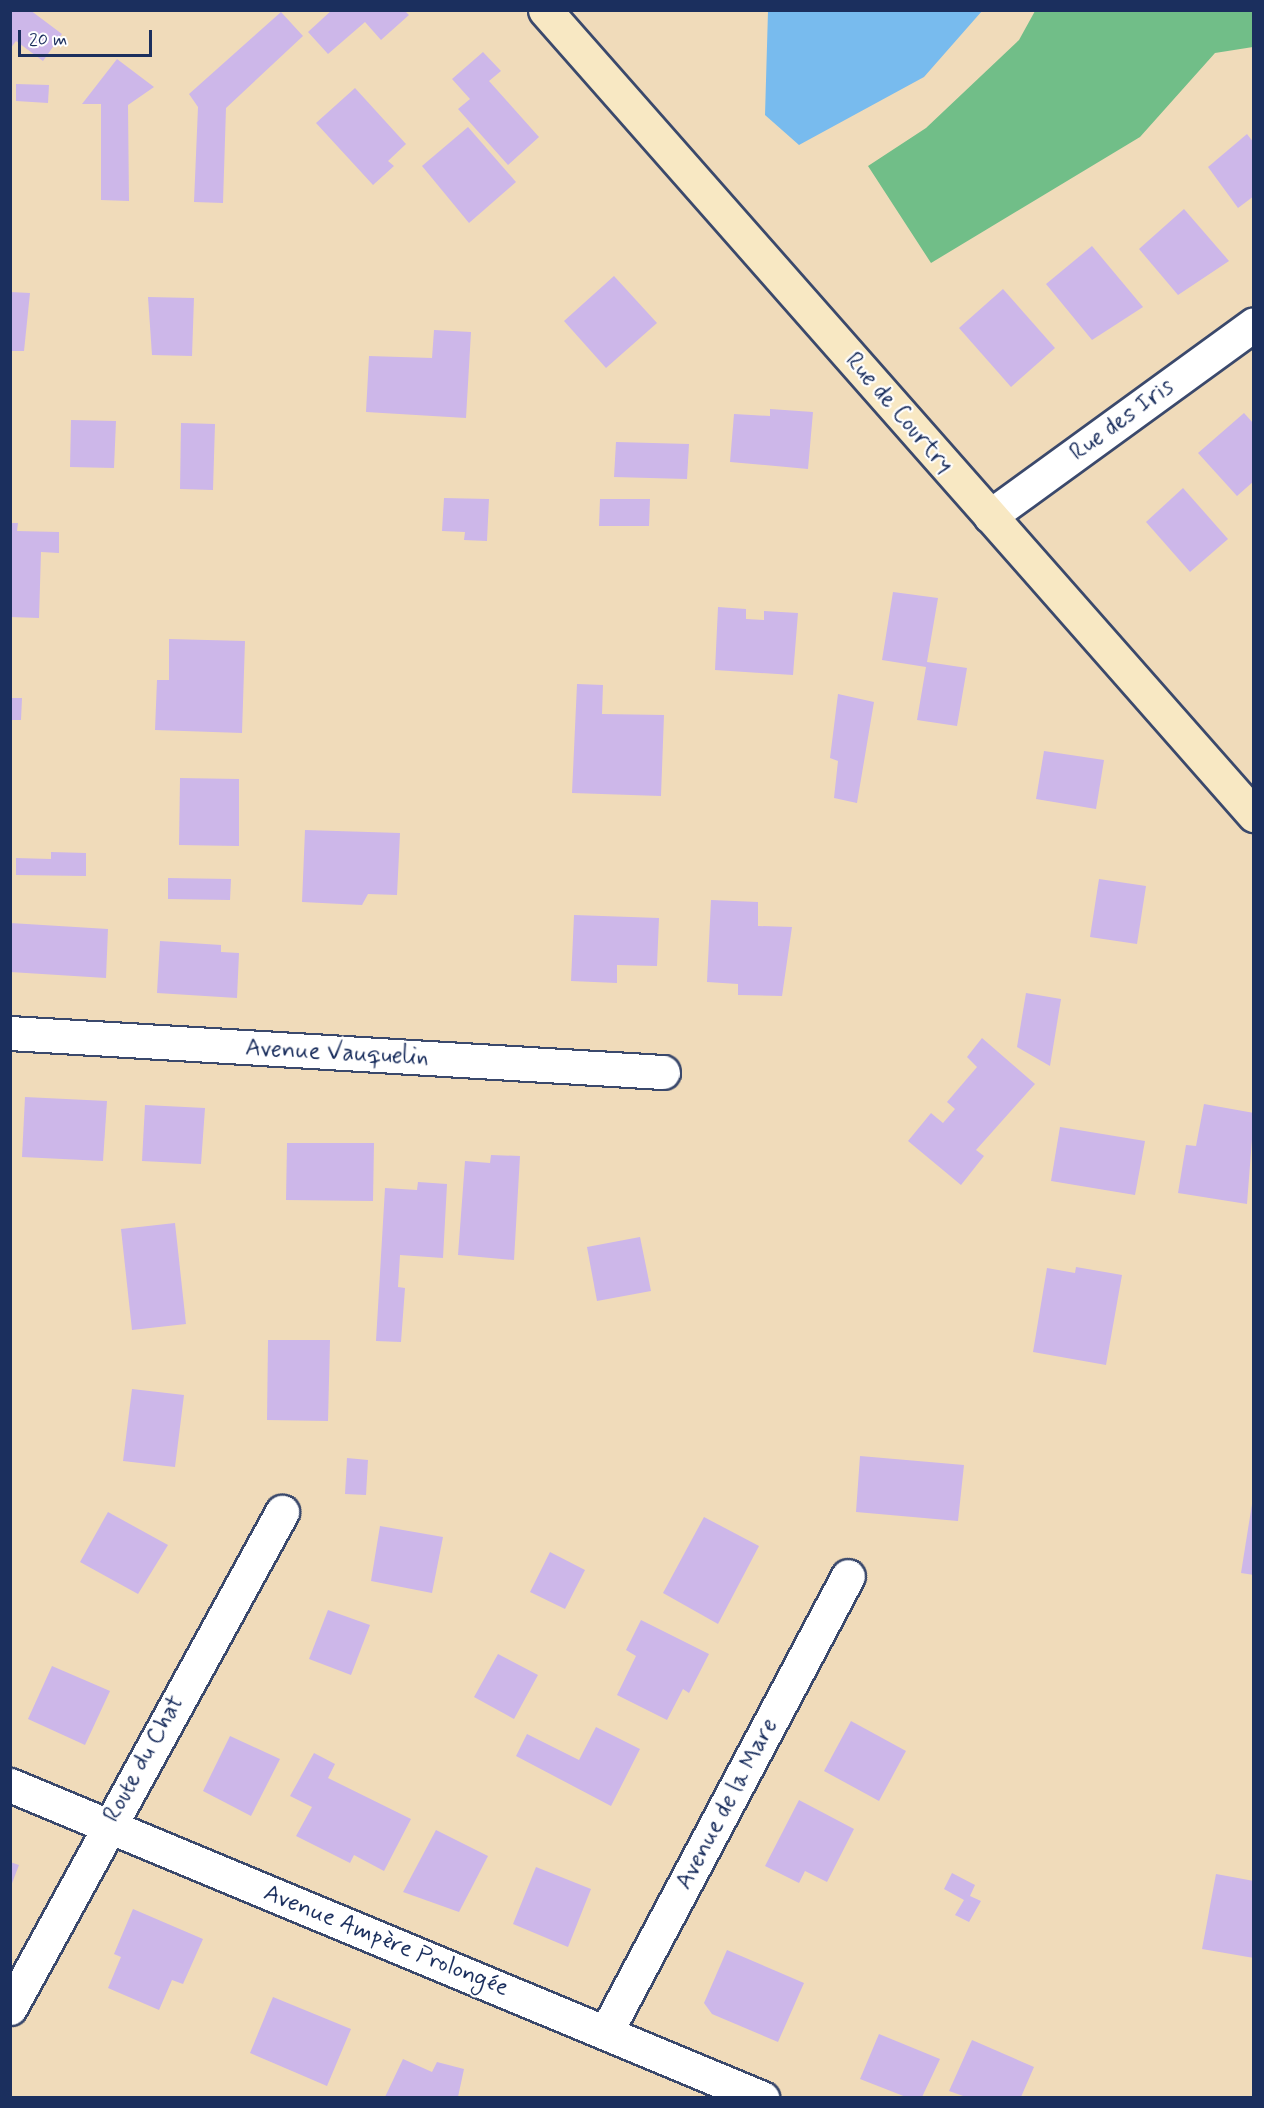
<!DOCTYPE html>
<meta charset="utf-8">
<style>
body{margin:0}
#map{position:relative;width:1264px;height:2108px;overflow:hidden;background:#f0dbba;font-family:Mynerve,sans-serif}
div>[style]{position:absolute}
.forest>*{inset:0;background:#71be88}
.water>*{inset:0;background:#78bbee}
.building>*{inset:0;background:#cdb7e9}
.roads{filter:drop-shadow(2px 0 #3b496c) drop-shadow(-2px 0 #3b496c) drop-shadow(0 2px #3b496c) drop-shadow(0 -2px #3b496c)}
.street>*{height:33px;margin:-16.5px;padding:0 16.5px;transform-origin:16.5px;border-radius:16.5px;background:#fff}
.secondary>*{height:33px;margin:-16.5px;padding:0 16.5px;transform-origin:16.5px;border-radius:16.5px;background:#f8e8c3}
span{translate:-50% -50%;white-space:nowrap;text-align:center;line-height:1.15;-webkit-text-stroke:4.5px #fff;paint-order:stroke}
.street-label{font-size:24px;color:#1b2f5e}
.frame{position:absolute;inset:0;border:12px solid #1b2f5e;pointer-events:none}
.scale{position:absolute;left:18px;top:30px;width:134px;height:27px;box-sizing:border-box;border:3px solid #1b2f5e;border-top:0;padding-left:8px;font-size:18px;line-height:21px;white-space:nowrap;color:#1b2f5e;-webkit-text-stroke:4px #fff;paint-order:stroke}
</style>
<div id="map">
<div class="forest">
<i style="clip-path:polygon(1035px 11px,1253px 11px,1253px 47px,1215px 53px,1140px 137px,931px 263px,868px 166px,926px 128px,1019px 40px)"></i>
</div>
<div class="water">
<i style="clip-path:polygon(768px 11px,768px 10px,982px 11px,924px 77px,799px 145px,765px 115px)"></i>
</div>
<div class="building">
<i style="clip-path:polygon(10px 10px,30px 10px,62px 34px,43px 61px,16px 41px,10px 49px)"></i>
<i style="clip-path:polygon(332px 10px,404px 10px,409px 15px,381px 40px,365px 22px,328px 54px,308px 32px)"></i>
<i style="clip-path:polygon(281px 12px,303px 36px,226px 108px,223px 203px,194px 202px,198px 107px,189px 94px)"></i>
<i style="clip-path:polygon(483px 52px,501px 71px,489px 81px,539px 137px,508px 165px,458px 109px,470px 99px,452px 79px)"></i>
<i style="clip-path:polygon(117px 59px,154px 87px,128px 105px,129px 201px,101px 200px,101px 104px,82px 104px)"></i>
<i style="clip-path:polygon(16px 84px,49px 85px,48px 103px,16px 101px)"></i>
<i style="clip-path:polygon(355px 88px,406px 144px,388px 161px,394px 166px,373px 185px,316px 123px)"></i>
<i style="clip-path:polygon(468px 127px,516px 182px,469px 223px,422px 166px)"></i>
<i style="clip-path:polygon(1247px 134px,1254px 143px,1254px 196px,1238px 208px,1208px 167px)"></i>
<i style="clip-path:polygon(1184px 209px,1229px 261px,1178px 295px,1139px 249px)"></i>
<i style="clip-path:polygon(1092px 246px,1143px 307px,1092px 340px,1046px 284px)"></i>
<i style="clip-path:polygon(614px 276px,657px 323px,606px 368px,564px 321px)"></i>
<i style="clip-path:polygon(1003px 289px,1055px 348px,1011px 387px,959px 328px)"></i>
<i style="clip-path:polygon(10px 292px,30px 293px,24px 351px,10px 351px)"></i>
<i style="clip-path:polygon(148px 297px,194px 298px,192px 356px,152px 355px)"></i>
<i style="clip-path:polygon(434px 330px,471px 332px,466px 418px,366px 412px,369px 356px,432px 358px)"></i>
<i style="clip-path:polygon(770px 409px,813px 412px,808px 469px,730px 462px,734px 414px,770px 416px)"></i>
<i style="clip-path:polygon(1244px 413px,1254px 424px,1254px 481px,1237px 496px,1198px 453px)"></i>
<i style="clip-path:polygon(71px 420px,116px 421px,114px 468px,70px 467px)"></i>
<i style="clip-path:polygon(181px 423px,215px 424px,213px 490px,180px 489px)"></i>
<i style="clip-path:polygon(616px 442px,689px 444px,687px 479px,614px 477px)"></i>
<i style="clip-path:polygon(1183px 488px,1228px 539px,1190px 572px,1146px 522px)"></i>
<i style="clip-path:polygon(444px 498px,489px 499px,487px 541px,464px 540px,465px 532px,442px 531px)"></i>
<i style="clip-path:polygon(600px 499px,650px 499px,649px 526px,599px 526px)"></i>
<i style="clip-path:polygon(10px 523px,18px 523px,17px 531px,59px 532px,59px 553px,41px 552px,39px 618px,10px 617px)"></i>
<i style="clip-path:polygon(893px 592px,938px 598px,927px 662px,967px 668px,957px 726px,917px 720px,926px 667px,882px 660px)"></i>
<i style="clip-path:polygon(718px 607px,746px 609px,746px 619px,764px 620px,764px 611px,798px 613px,793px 675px,715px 670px)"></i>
<i style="clip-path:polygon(169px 639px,245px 641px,242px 733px,155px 730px,157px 680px,169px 680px)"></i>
<i style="clip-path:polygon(577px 684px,603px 685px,602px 714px,664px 715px,661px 796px,572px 793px)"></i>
<i style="clip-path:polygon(838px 694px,874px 702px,857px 803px,834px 798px,838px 761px,830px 758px)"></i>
<i style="clip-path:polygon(10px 698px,22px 698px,21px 720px,10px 720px)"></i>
<i style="clip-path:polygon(1044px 751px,1104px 760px,1096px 809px,1036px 799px)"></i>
<i style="clip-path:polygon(180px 778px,239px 779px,239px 846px,179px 845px)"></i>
<i style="clip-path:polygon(305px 830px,400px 833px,397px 895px,368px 894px,362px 905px,302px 902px)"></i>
<i style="clip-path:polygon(51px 852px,86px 853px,86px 876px,16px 875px,16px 858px,51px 859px)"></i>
<i style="clip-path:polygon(168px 878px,231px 879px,230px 900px,168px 899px)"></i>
<i style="clip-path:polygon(1099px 879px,1146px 886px,1137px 944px,1090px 937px)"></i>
<i style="clip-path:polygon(711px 900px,758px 902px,758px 926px,792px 927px,782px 996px,738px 995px,738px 984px,707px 982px)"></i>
<i style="clip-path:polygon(574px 915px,659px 918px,657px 966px,617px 965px,617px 983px,571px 981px)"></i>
<i style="clip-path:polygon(10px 923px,108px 929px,106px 978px,10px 972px)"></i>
<i style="clip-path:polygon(160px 941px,221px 945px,221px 952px,239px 953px,237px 998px,157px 993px)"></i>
<i style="clip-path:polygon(1026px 993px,1061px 999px,1050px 1066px,1017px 1047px)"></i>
<i style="clip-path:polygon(982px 1038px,1035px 1084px,976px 1150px,984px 1156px,961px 1185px,908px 1141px,931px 1113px,943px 1123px,955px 1109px,947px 1102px,977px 1067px,967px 1057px)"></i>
<i style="clip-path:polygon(25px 1097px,107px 1101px,103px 1161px,22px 1157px)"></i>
<i style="clip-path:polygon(1204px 1104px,1254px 1113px,1247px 1204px,1178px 1193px,1186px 1145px,1196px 1146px)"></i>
<i style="clip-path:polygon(145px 1105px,205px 1108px,201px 1164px,142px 1161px)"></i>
<i style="clip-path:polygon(1060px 1127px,1145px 1141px,1135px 1195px,1051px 1181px)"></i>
<i style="clip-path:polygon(287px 1143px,374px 1143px,373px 1201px,286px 1200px)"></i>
<i style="clip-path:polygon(491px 1155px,520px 1156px,514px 1260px,458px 1255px,465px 1161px,490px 1163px)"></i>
<i style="clip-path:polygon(418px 1182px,447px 1184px,443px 1258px,400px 1255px,398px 1287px,405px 1288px,401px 1342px,376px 1341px,385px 1188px,417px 1190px)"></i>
<i style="clip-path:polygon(175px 1223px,186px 1324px,132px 1330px,121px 1229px)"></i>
<i style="clip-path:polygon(640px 1237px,651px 1291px,597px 1301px,587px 1247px)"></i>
<i style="clip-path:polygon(1076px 1267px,1122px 1275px,1106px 1365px,1033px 1352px,1047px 1268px,1075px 1273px)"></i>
<i style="clip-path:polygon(268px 1340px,330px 1340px,328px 1421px,267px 1420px)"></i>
<i style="clip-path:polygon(132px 1389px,184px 1395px,175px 1467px,123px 1461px)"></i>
<i style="clip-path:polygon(860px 1456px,964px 1465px,958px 1521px,856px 1512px)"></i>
<i style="clip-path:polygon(347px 1458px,368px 1460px,366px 1495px,345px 1494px)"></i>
<i style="clip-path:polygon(1252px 1504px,1254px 1504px,1254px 1575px,1241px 1573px)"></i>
<i style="clip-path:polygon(108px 1512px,168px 1545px,138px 1594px,80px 1562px)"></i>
<i style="clip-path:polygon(704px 1517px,759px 1546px,718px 1624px,663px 1593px)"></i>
<i style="clip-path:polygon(380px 1526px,443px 1537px,432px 1593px,371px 1581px)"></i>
<i style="clip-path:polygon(550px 1552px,585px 1570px,565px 1609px,530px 1592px)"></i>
<i style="clip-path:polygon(328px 1610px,370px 1625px,351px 1675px,309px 1659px)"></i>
<i style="clip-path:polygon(641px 1620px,709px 1654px,689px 1693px,683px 1689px,667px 1720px,617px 1695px,636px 1656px,626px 1650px)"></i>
<i style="clip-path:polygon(498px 1654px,538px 1675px,514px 1719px,474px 1697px)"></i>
<i style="clip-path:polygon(52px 1666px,110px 1691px,85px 1745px,28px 1719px)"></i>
<i style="clip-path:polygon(851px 1721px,906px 1751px,879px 1801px,824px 1771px)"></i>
<i style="clip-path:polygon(596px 1727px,640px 1749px,611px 1806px,516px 1756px,527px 1734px,579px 1760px)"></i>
<i style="clip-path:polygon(230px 1736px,280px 1759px,251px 1816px,203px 1791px)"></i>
<i style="clip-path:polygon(314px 1753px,335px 1764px,328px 1778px,411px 1819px,384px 1871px,354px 1855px,350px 1863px,296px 1836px,312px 1807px,290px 1796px)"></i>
<i style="clip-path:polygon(799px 1800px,854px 1829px,827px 1882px,805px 1871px,799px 1883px,765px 1866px)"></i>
<i style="clip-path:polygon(436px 1830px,488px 1856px,459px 1912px,403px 1892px)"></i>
<i style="clip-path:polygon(10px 1862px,19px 1865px,11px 1886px,10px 1886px)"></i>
<i style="clip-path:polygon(536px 1867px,591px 1889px,568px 1947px,513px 1924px)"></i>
<i style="clip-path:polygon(952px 1873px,975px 1885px,970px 1896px,981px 1901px,969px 1922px,955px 1915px,964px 1900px,944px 1889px)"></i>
<i style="clip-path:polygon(1216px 1874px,1254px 1881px,1254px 1958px,1202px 1949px)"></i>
<i style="clip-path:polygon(133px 1909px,203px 1939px,183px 1984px,172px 1980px,159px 2010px,108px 1988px,121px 1957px,114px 1954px)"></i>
<i style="clip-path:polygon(727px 1950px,804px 1983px,778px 2042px,712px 2014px,704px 2003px)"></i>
<i style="clip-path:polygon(273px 1997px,351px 2029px,327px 2086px,250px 2053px)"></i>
<i style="clip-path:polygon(879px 2034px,940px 2059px,922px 2097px,906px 2097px,860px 2079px)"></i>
<i style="clip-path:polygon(972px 2040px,1034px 2067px,1021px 2097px,966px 2097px,949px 2091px)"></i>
<i style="clip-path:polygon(403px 2059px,432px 2072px,437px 2062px,464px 2069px,458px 2097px,385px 2097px)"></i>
</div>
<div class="roads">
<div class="street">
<i style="left:990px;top:516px;width:326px;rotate:-36deg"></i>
<i style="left:10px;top:1033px;width:654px;rotate:3.42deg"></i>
<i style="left:10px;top:1785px;width:815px;rotate:22.6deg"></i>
<i style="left:10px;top:2008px;width:566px;rotate:-61.26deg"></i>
<i style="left:606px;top:2032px;width:516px;rotate:-62.05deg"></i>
</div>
<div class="secondary">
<i style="left:545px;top:10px;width:1073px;rotate:48.63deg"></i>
</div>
</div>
<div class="street-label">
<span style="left:899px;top:413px;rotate:49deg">Rue de Courtry</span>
<span style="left:1122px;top:420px;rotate:-36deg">Rue des Iris</span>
<span style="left:337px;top:1053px;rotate:3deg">Avenue Vauquelin</span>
<span style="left:144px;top:1759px;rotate:-61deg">Route du Chat</span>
<span style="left:727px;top:1804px;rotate:-62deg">Avenue de la Mare</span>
<span style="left:386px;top:1941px;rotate:22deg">Avenue Ampère Prolongée</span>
</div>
<div class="frame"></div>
<div class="scale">20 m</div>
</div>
